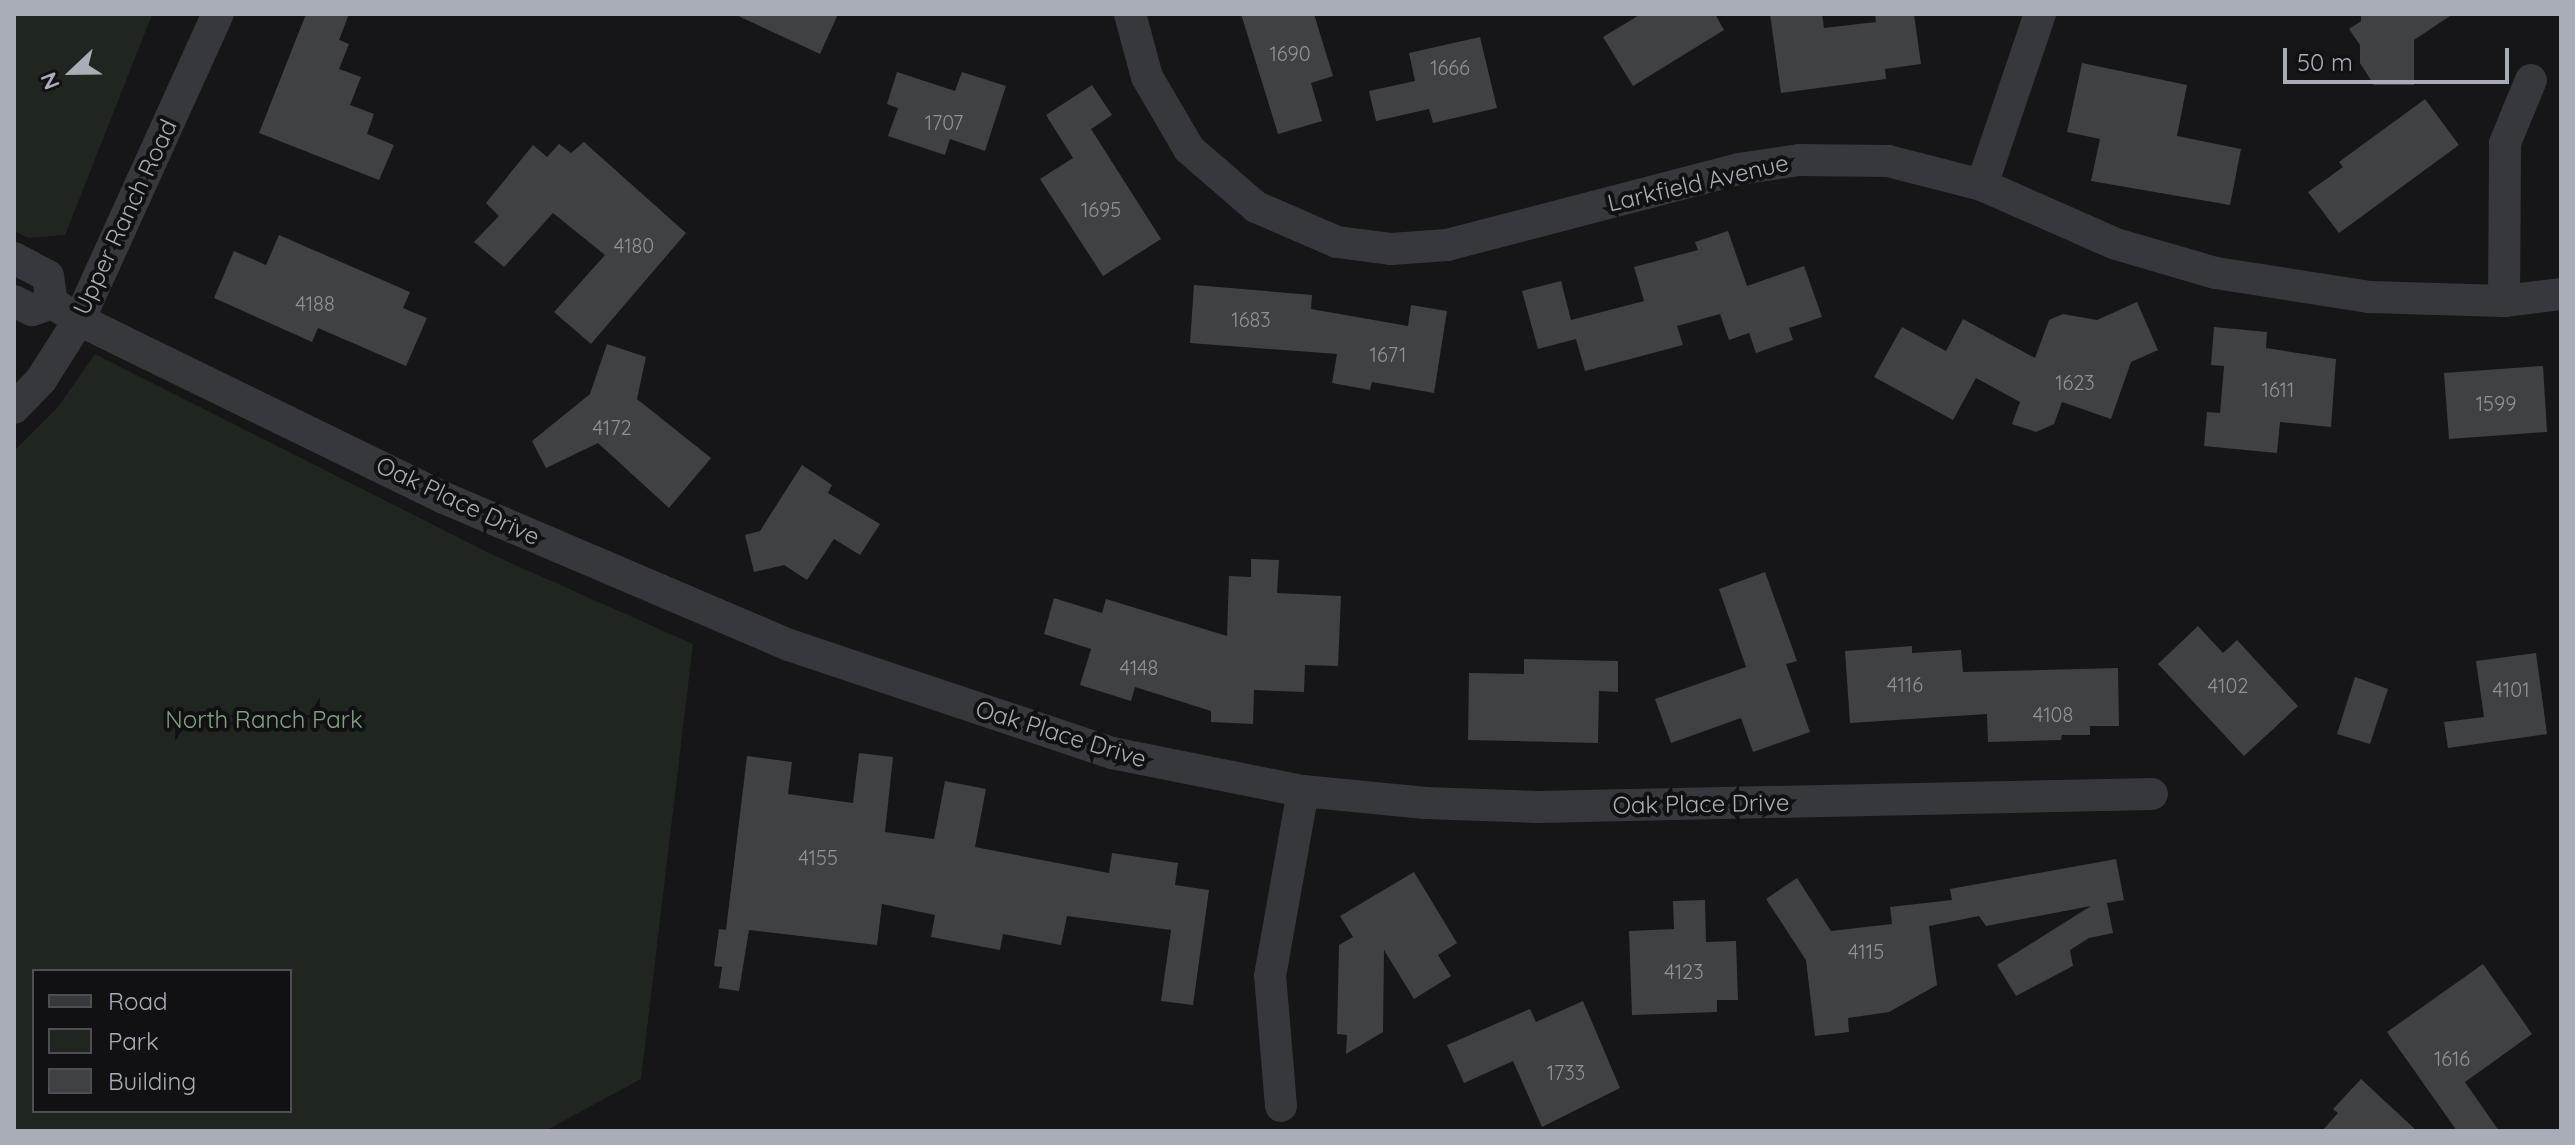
<!DOCTYPE html>
<style>
body{margin:0}
#map{position:relative;width:2575px;height:1145px;overflow:hidden;background:#161618;font-family:Quicksand,sans-serif}
div>[style]{position:absolute}
.green>*{inset:0;background:#1e261f}
.building>*{inset:0;background:#404145}
.minor>*{height:32px;margin:-16px;padding:0 16px;transform-origin:16px;border-radius:16px;background:#37383d}
span{translate:-50% -50%;white-space:nowrap;text-align:center;line-height:1.15;-webkit-text-stroke:8px #111113;paint-order:stroke}
.number-label{font-size:20px;color:#8e929b}
.number-label span{-webkit-text-stroke-width:0}
.street-label{font-size:24px;color:#a8adb8}
.park-label{font-size:24px;color:#7fa381}
.frame{position:absolute;inset:0;border:16px solid #a8adb8;pointer-events:none}
.legend{position:absolute;left:32px;top:969px;width:260px;height:144px;box-sizing:border-box;background:#111113;border:2px solid #4d4f55;margin:0;padding:10px 14px;list-style:none;font-size:24px;color:#a8adb8}
.legend li{display:flex;align-items:center;gap:16px;height:40px}
.legend b{width:40px;border:2px solid #4d4f55}
.north{position:absolute;left:32px;top:32px;width:80px;height:80px;-webkit-text-stroke:6px #111113;paint-order:stroke;rotate:248deg;font-size:22px;font-weight:700;line-height:32px;text-align:center;color:#a8adb8}
.north::after{content:'';display:block;margin:auto;width:28px;height:36px;background:#a8adb8;clip-path:polygon(50% 0,100% 100%,50% 72%,0 100%)}
.scale{position:absolute;left:2283px;top:48px;width:226px;height:36px;box-sizing:border-box;border:4px solid #a8adb8;border-top:0;padding-left:10px;font-size:24px;line-height:28px;white-space:nowrap;color:#a8adb8;-webkit-text-stroke:6px #111113;paint-order:stroke}
</style>
<div id="map">
<div class="green">
<i style="clip-path:polygon(14px 14px,152px 15px,65px 235px,28px 238px,14px 231px)"></i>
<i style="clip-path:polygon(evenodd,95px 354px,493px 555px,693px 644px,641px 1079px,545px 1131px,14px 1131px,14px 451px,58px 407px,95px 354px,290px 971px,290px 1111px,34px 1111px,34px 971px,290px 971px)"></i>
</div>
<div class="building">
<i style="clip-path:polygon(306px 14px,349px 14px,339px 40px,349px 44px,339px 69px,361px 77px,350px 105px,374px 114px,367px 134px,394px 145px,379px 180px,259px 133px)"></i>
<i style="clip-path:polygon(734px 14px,838px 14px,820px 54px)"></i>
<i style="clip-path:polygon(1241px 14px,1314px 14px,1333px 76px,1311px 83px,1322px 121px,1278px 134px)"></i>
<i style="clip-path:polygon(1641px 14px,1715px 14px,1724px 30px,1633px 86px,1603px 37px)"></i>
<i style="clip-path:polygon(1770px 14px,1822px 14px,1824px 28px,1876px 22px,1875px 14px,1914px 14px,1921px 64px,1885px 69px,1886px 79px,1781px 93px)"></i>
<i style="clip-path:polygon(2361px 14px,2453px 14px,2414px 40px,2414px 85px,2374px 85px,2360px 63px,2360px 45px,2349px 29px,2361px 21px)"></i>
<i style="clip-path:polygon(1480px 37px,1497px 108px,1433px 123px,1429px 109px,1376px 121px,1369px 91px,1415px 81px,1409px 53px)"></i>
<i style="clip-path:polygon(2082px 63px,2187px 85px,2177px 136px,2241px 149px,2230px 205px,2091px 181px,2100px 139px,2067px 132px)"></i>
<i style="clip-path:polygon(897px 72px,955px 91px,962px 72px,1006px 86px,985px 151px,950px 139px,945px 155px,888px 136px,898px 108px,887px 104px)"></i>
<i style="clip-path:polygon(1092px 85px,1112px 115px,1091px 129px,1161px 239px,1103px 276px,1040px 179px,1073px 158px,1046px 115px)"></i>
<i style="clip-path:polygon(2425px 99px,2459px 145px,2339px 233px,2308px 192px,2343px 167px,2339px 162px)"></i>
<i style="clip-path:polygon(584px 142px,686px 233px,591px 344px,554px 312px,605px 255px,553px 213px,504px 267px,474px 242px,499px 216px,486px 203px,533px 145px,547px 157px,559px 144px,571px 153px)"></i>
<i style="clip-path:polygon(1728px 231px,1747px 286px,1804px 266px,1822px 317px,1789px 328px,1793px 340px,1756px 353px,1749px 333px,1729px 340px,1720px 314px,1677px 326px,1683px 345px,1585px 371px,1576px 339px,1538px 349px,1522px 291px,1561px 281px,1571px 320px,1644px 301px,1634px 267px,1698px 250px,1695px 242px)"></i>
<i style="clip-path:polygon(279px 235px,410px 292px,403px 308px,427px 318px,406px 366px,318px 328px,312px 342px,214px 298px,234px 251px,266px 265px)"></i>
<i style="clip-path:polygon(1194px 285px,1312px 295px,1311px 309px,1408px 326px,1411px 305px,1447px 311px,1434px 393px,1372px 382px,1370px 390px,1332px 383px,1337px 354px,1190px 343px)"></i>
<i style="clip-path:polygon(2137px 302px,2158px 350px,2131px 362px,2111px 419px,2062px 402px,2054px 424px,2036px 432px,2012px 424px,2020px 402px,1976px 378px,1953px 420px,1874px 377px,1902px 327px,1946px 351px,1963px 319px,2035px 358px,2049px 320px,2063px 314px,2097px 320px)"></i>
<i style="clip-path:polygon(2214px 327px,2267px 332px,2266px 348px,2336px 359px,2331px 427px,2280px 422px,2277px 453px,2204px 446px,2207px 412px,2220px 413px,2224px 366px,2211px 365px)"></i>
<i style="clip-path:polygon(607px 344px,646px 357px,637px 399px,711px 458px,669px 508px,598px 443px,546px 468px,532px 441px,590px 394px)"></i>
<i style="clip-path:polygon(2543px 366px,2547px 432px,2449px 439px,2444px 373px)"></i>
<i style="clip-path:polygon(802px 465px,832px 485px,828px 493px,880px 524px,860px 555px,834px 539px,807px 580px,784px 565px,754px 572px,745px 535px,760px 531px)"></i>
<i style="clip-path:polygon(1251px 559px,1279px 560px,1277px 593px,1341px 596px,1338px 666px,1305px 665px,1304px 692px,1254px 690px,1253px 724px,1211px 722px,1211px 711px,1135px 687px,1131px 701px,1080px 685px,1091px 649px,1044px 634px,1054px 598px,1102px 613px,1106px 599px,1227px 636px,1229px 576px,1251px 577px)"></i>
<i style="clip-path:polygon(1765px 572px,1797px 661px,1786px 664px,1810px 732px,1753px 752px,1741px 718px,1671px 743px,1655px 699px,1746px 667px,1719px 589px)"></i>
<i style="clip-path:polygon(2198px 626px,2223px 653px,2237px 640px,2298px 706px,2244px 756px,2158px 664px)"></i>
<i style="clip-path:polygon(1912px 646px,1912px 653px,1961px 650px,1963px 672px,2118px 668px,2119px 726px,2090px 726px,2090px 735px,2062px 735px,2061px 740px,1988px 742px,1987px 714px,1850px 723px,1845px 651px)"></i>
<i style="clip-path:polygon(2536px 653px,2547px 734px,2448px 748px,2444px 722px,2484px 717px,2476px 661px)"></i>
<i style="clip-path:polygon(1524px 659px,1618px 661px,1618px 692px,1599px 691px,1598px 743px,1468px 740px,1469px 673px,1524px 674px)"></i>
<i style="clip-path:polygon(2355px 677px,2388px 689px,2370px 744px,2337px 734px)"></i>
<i style="clip-path:polygon(859px 753px,893px 757px,885px 832px,934px 839px,945px 781px,986px 789px,975px 847px,1109px 873px,1112px 853px,1178px 863px,1175px 885px,1209px 890px,1193px 1005px,1161px 1001px,1171px 930px,1067px 916px,1061px 945px,1003px 934px,1000px 950px,931px 937px,935px 915px,882px 904px,877px 945px,749px 930px,739px 991px,719px 988px,722px 967px,714px 966px,719px 929px,726px 930px,747px 756px,792px 762px,788px 794px,853px 803px)"></i>
<i style="clip-path:polygon(2116px 859px,2124px 900px,2107px 903px,2113px 933px,2089px 938px,2070px 950px,2073px 966px,2016px 996px,1997px 965px,2091px 906px,1986px 926px,1979px 916px,1929px 926px,1937px 985px,1889px 1012px,1848px 1018px,1849px 1032px,1815px 1036px,1806px 960px,1766px 899px,1797px 878px,1831px 931px,1892px 924px,1890px 907px,1952px 900px,1950px 889px)"></i>
<i style="clip-path:polygon(1414px 872px,1457px 943px,1438px 955px,1451px 976px,1414px 999px,1384px 950px,1383px 1032px,1346px 1054px,1347px 1035px,1337px 1034px,1339px 945px,1353px 937px,1340px 916px)"></i>
<i style="clip-path:polygon(1705px 900px,1706px 942px,1736px 941px,1738px 1000px,1717px 1000px,1717px 1012px,1632px 1015px,1629px 931px,1674px 929px,1673px 901px)"></i>
<i style="clip-path:polygon(2483px 964px,2532px 1034px,2465px 1082px,2499px 1131px,2457px 1131px,2387px 1032px)"></i>
<i style="clip-path:polygon(1583px 1001px,1620px 1088px,1542px 1127px,1513px 1061px,1464px 1083px,1447px 1045px,1530px 1009px,1536px 1022px)"></i>
<i style="clip-path:polygon(2361px 1079px,2417px 1131px,2322px 1131px,2338px 1113px,2333px 1109px)"></i>
</div>
<div class="minor">
<i style="left:1130px;top:14px;width:65px;rotate:74.9deg"></i>
<i style="left:1147px;top:77px;width:83px;rotate:59.7deg"></i>
<i style="left:1189px;top:149px;width:89px;rotate:40.9deg"></i>
<i style="left:1256px;top:207px;width:88px;rotate:23.4deg"></i>
<i style="left:1337px;top:242px;width:54px;rotate:7.4deg"></i>
<i style="left:1391px;top:249px;width:56px;rotate:-4.1deg"></i>
<i style="left:1447px;top:245px;width:302px;rotate:-14.6deg"></i>
<i style="left:1739px;top:169px;width:61px;rotate:-8.5deg"></i>
<i style="left:1799px;top:160px;width:89px;rotate:0.6deg"></i>
<i style="left:1888px;top:161px;width:97px;rotate:14.3deg"></i>
<i style="left:1982px;top:185px;width:146px;rotate:23.8deg"></i>
<i style="left:2116px;top:244px;width:104px;rotate:16.2deg"></i>
<i style="left:2216px;top:273px;width:156px;rotate:8.9deg"></i>
<i style="left:2370px;top:297px;width:134px;rotate:1.7deg"></i>
<i style="left:2504px;top:301px;width:57px;rotate:-7deg"></i>
<i style="left:1982px;top:185px;width:181px;rotate:-71.3deg"></i>
<i style="left:14px;top:258px;width:38px;rotate:28deg"></i>
<i style="left:48px;top:276px;width:27px;rotate:82deg"></i>
<i style="left:52px;top:303px;width:32px;rotate:32deg"></i>
<i style="left:79px;top:320px;width:404px;rotate:26deg"></i>
<i style="left:442px;top:497px;width:377px;rotate:23.1deg"></i>
<i style="left:789px;top:645px;width:341px;rotate:18.5deg"></i>
<i style="left:1112px;top:753px;width:195px;rotate:11.3deg"></i>
<i style="left:1303px;top:791px;width:123px;rotate:5.6deg"></i>
<i style="left:1425px;top:803px;width:112px;rotate:2deg"></i>
<i style="left:1537px;top:807px;width:615px;rotate:-1.21deg"></i>
<i style="left:14px;top:301px;width:20px;rotate:27deg"></i>
<i style="left:32px;top:310px;width:21px;rotate:-19deg"></i>
<i style="left:2504px;top:301px;width:158px;rotate:-89.6deg"></i>
<i style="left:2505px;top:143px;width:68px;rotate:-67.6deg"></i>
<i style="left:14px;top:408px;width:39px;rotate:-46deg"></i>
<i style="left:41px;top:380px;width:71px;rotate:-57.7deg"></i>
<i style="left:79px;top:320px;width:336px;rotate:-65.6deg"></i>
<i style="left:1281px;top:1106px;width:130px;rotate:-94.8deg"></i>
<i style="left:1270px;top:976px;width:188px;rotate:-79.9deg"></i>
</div>
<div class="number-label">
<span style="left:1290px;top:53px">1690</span>
<span style="left:1450px;top:67px">1666</span>
<span style="left:944px;top:122px">1707</span>
<span style="left:1101px;top:209px">1695</span>
<span style="left:634px;top:245px">4180</span>
<span style="left:315px;top:303px">4188</span>
<span style="left:1251px;top:319px">1683</span>
<span style="left:1388px;top:354px">1671</span>
<span style="left:2075px;top:382px">1623</span>
<span style="left:2278px;top:389px">1611</span>
<span style="left:2496px;top:403px">1599</span>
<span style="left:612px;top:427px">4172</span>
<span style="left:1139px;top:667px">4148</span>
<span style="left:1905px;top:684px">4116</span>
<span style="left:2228px;top:685px">4102</span>
<span style="left:2511px;top:689px">4101</span>
<span style="left:2053px;top:714px">4108</span>
<span style="left:818px;top:857px">4155</span>
<span style="left:1866px;top:951px">4115</span>
<span style="left:1684px;top:971px">4123</span>
<span style="left:2452px;top:1058px">1616</span>
<span style="left:1566px;top:1072px">1733</span>
</div>
<div class="street-label">
<span style="left:1698px;top:183px;rotate:-13deg">Larkfield Avenue</span>
<span style="left:125px;top:217px;rotate:-65deg">Upper Ranch Road</span>
<span style="left:458px;top:501px;rotate:25deg">Oak Place Drive</span>
<span style="left:1061px;top:734px;rotate:17deg">Oak Place Drive</span>
<span style="left:1701px;top:804px;rotate:-1deg">Oak Place Drive</span>
</div>
<div class="park-label">
<span style="left:264px;top:720px">North Ranch Park</span>
</div>
<div class="frame"></div>
<ul class="legend">
<li><b style="height:10px;background:#37383d"></b>Road</li>
<li><b style="height:22px;background:#1e261f"></b>Park</li>
<li><b style="height:22px;background:#404145"></b>Building</li>
</ul>
<div class="north">N</div>
<div class="scale">50 m</div>
</div>
